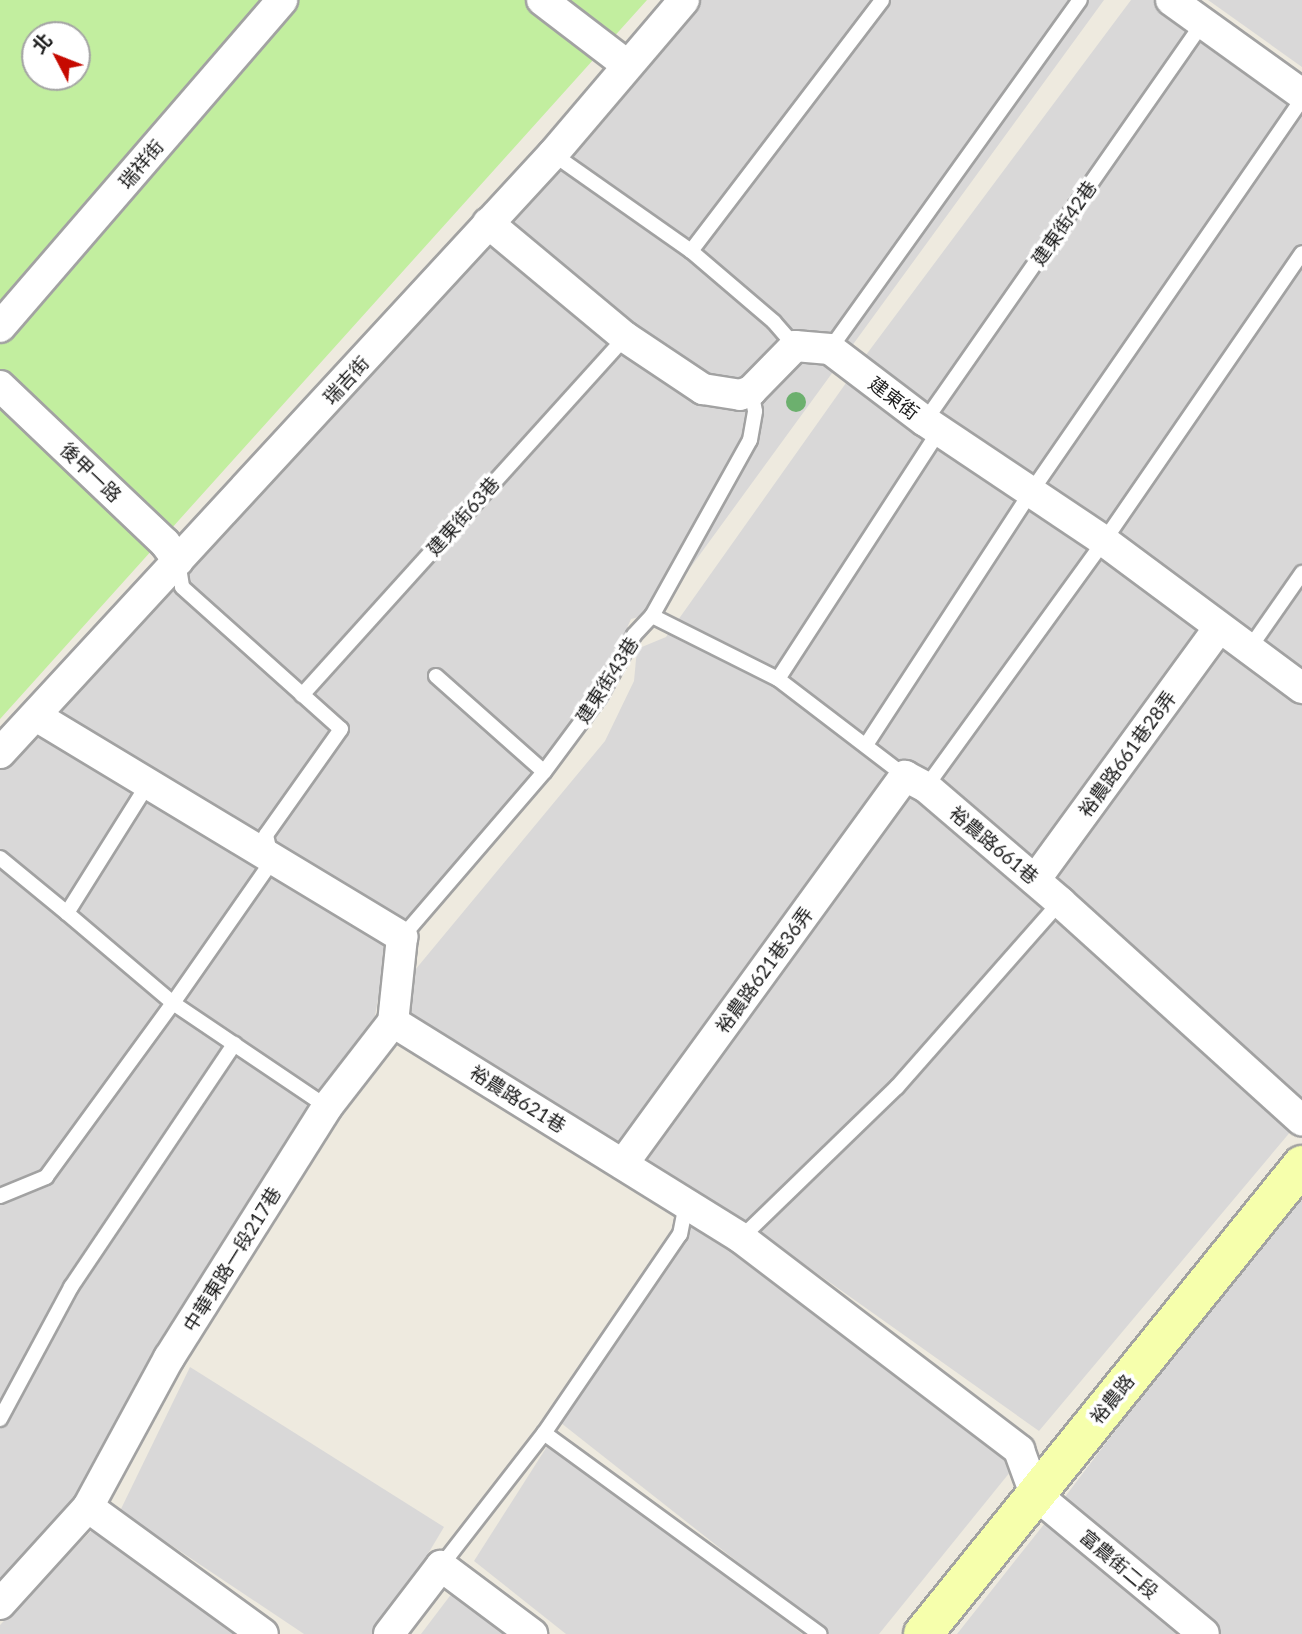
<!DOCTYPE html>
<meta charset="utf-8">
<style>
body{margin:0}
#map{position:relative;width:1302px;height:1634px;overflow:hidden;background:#eeeadf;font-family:Lato,"Noto Sans TC",sans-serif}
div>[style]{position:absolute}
.residential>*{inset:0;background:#d9d8d8}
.grass>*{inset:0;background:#c2ee9f}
.roads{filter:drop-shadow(2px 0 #a2a2a2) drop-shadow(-2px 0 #a2a2a2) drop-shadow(0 2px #a2a2a2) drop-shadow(0 -2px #a2a2a2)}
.lane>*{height:14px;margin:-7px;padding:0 7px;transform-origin:7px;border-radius:7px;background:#fff}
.street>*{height:30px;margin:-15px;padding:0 15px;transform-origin:15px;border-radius:15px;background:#fff}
.secondary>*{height:38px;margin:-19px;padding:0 19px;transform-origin:19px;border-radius:19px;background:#f6ffac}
.trees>*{width:20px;height:20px;margin:-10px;border-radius:50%;background:#6cb06e}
span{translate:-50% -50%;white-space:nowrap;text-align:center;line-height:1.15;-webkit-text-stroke:7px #fff;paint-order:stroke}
.street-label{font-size:19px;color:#1b1b1b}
.north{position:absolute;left:21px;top:21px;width:70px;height:70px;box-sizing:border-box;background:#fff;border:2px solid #a4a4a4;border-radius:50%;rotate:312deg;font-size:19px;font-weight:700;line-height:28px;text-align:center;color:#1b1b1b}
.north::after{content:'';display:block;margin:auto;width:24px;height:32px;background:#c60a00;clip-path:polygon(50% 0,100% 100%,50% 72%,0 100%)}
</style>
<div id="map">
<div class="residential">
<i style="clip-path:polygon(698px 0,1104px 0,658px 612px,631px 619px,604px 680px,577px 718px,387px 949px,375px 1016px,299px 1120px,160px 1351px,82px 1507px,0 1585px,0 759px)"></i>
<i style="clip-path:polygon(1131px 0,1153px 0,1302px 106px,1302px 1118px,1039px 1431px,756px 1230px,411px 1014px,410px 976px,605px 741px,634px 681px,637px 649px,666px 637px,863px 359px)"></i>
<i style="clip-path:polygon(1208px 0,1302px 0,1302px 67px)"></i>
<i style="clip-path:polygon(1302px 1184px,1302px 1634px,957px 1634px,1049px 1518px)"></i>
<i style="clip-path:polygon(689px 1212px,1023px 1456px,879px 1634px,829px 1634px,561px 1423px)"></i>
<i style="clip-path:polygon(190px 1367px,444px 1527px,380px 1634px,304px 1634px,120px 1511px)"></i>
<i style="clip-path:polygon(553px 1437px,802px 1634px,566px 1634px,474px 1561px)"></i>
<i style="clip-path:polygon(93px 1529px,260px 1634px,0 1634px,0 1625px)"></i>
<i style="clip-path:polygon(465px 1576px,538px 1634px,421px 1634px)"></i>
</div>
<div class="grass">
<i style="clip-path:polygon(evenodd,0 0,647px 0,0 719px,0 0,35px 35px,77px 35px,77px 77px,35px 77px,35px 35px)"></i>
</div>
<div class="roads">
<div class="lane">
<i style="left:553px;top:154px;width:169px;rotate:35.1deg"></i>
<i style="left:691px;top:251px;width:109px;rotate:40.5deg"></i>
<i style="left:774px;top:322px;width:32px;rotate:49deg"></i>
<i style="left:691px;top:251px;width:315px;rotate:-52.7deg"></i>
<i style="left:830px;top:349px;width:429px;rotate:-54.4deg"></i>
<i style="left:925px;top:421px;width:484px;rotate:-55.1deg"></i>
<i style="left:178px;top:561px;width:26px;rotate:81deg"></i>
<i style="left:182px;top:587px;width:213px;rotate:41.8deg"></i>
<i style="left:341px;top:729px;width:130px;rotate:125.3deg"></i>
<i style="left:266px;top:835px;width:27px;rotate:77deg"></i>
<i style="left:272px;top:861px;width:173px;rotate:124.9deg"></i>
<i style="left:173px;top:1003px;width:186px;rotate:34deg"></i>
<i style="left:652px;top:616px;width:141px;rotate:26.6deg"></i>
<i style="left:778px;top:679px;width:160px;rotate:37.4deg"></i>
<i style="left:1249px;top:649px;width:93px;rotate:-55.1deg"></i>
<i style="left:436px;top:676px;width:144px;rotate:41.6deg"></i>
<i style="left:778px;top:679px;width:297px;rotate:-57deg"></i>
<i style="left:302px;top:695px;width:482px;rotate:-47.9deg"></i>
<i style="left:866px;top:745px;width:302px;rotate:-56.9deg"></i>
<i style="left:1031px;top:492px;width:477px;rotate:-55.4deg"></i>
<i style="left:926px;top:787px;width:304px;rotate:-54.1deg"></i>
<i style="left:1104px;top:541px;width:349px;rotate:-55.5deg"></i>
<i style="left:0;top:858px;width:87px;rotate:39.4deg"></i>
<i style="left:67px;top:913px;width:152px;rotate:-57.9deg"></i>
<i style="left:402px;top:937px;width:218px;rotate:-49.3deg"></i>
<i style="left:544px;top:772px;width:92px;rotate:-53.4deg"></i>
<i style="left:599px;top:698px;width:72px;rotate:-60.9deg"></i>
<i style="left:634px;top:635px;width:26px;rotate:-47deg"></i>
<i style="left:652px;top:616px;width:201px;rotate:-60.9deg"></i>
<i style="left:750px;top:440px;width:29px;rotate:-80deg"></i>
<i style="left:755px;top:411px;width:20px;rotate:-101deg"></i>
<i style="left:0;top:1196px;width:50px;rotate:-22.4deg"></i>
<i style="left:46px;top:1177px;width:215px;rotate:-53.9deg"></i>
<i style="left:173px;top:1003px;width:139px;rotate:-139.7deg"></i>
<i style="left:686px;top:1204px;width:31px;rotate:101deg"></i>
<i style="left:680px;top:1234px;width:241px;rotate:124.3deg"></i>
<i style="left:544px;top:1433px;width:341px;rotate:36.1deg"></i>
<i style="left:741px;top:1238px;width:217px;rotate:-44.1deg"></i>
<i style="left:897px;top:1087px;width:247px;rotate:-48.6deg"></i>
<i style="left:0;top:1419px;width:150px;rotate:-61.7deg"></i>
<i style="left:71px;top:1287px;width:293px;rotate:-56.1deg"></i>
<i style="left:441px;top:1566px;width:168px;rotate:-52.2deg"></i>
</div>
<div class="street">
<i style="left:542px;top:0;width:107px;rotate:37.4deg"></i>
<i style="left:1171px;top:0;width:161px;rotate:35.7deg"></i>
<i style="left:488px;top:223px;width:178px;rotate:39.8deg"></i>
<i style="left:625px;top:337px;width:94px;rotate:33.7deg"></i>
<i style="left:703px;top:389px;width:37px;rotate:9deg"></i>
<i style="left:740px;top:395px;width:12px;rotate:-20deg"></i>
<i style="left:751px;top:391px;width:63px;rotate:-45.6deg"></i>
<i style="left:795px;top:346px;width:35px;rotate:5deg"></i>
<i style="left:830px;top:349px;width:119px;rotate:37.2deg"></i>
<i style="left:925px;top:421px;width:216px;rotate:33.8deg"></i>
<i style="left:1104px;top:541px;width:247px;rotate:36.6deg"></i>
<i style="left:0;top:327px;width:432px;rotate:-49.2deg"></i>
<i style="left:0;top:386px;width:228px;rotate:43.6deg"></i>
<i style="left:165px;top:543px;width:22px;rotate:54deg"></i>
<i style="left:36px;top:716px;width:428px;rotate:31.1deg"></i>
<i style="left:402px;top:937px;width:85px;rotate:96deg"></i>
<i style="left:0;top:753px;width:815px;rotate:-47.29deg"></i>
<i style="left:553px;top:154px;width:202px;rotate:-49.6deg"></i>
<i style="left:1035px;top:880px;width:312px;rotate:-53.9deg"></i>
<i style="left:393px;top:1022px;width:410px;rotate:31.8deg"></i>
<i style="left:741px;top:1238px;width:350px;rotate:37.3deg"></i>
<i style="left:1019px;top:1450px;width:47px;rotate:70deg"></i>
<i style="left:1035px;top:1494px;width:219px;rotate:39.6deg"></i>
<i style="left:623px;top:1164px;width:480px;rotate:-54deg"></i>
<i style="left:905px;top:776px;width:24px;rotate:28deg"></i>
<i style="left:926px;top:787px;width:177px;rotate:40.6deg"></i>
<i style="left:1060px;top:902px;width:326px;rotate:42.1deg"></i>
<i style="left:88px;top:1507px;width:216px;rotate:36deg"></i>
<i style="left:0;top:1604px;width:131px;rotate:-47.8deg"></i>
<i style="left:88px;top:1507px;width:170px;rotate:-61.5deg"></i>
<i style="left:169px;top:1358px;width:297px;rotate:-57.8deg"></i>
<i style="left:327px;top:1107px;width:108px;rotate:-52.2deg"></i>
<i style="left:389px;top:1634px;width:86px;rotate:-52.6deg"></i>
<i style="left:441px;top:1566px;width:114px;rotate:36.8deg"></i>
</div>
<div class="secondary">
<i style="left:923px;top:1634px;width:603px;rotate:-51.06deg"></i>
</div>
</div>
<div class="trees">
<i style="left:796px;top:402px"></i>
</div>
<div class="street-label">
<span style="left:141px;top:164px;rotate:-49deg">瑞祥街</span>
<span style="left:1064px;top:223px;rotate:-55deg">建東街42巷</span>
<span style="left:346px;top:380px;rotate:-47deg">瑞吉街</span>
<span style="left:894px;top:398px;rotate:37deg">建東街</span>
<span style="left:91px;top:472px;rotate:44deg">後甲一路</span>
<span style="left:463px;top:516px;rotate:-48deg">建東街63巷</span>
<span style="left:607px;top:680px;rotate:-57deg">建東街43巷</span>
<span style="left:1127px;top:754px;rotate:-54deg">裕農路661巷28弄</span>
<span style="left:994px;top:845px;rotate:40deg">裕農路661巷</span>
<span style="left:764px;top:970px;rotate:-54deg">裕農路621巷36弄</span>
<span style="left:518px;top:1099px;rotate:32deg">裕農路621巷</span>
<span style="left:232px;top:1259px;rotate:-58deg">中華東路一段217巷</span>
<span style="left:1112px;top:1399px;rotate:-51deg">裕農路</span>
<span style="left:1119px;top:1564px;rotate:40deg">富農街二段</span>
</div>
<div class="north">北</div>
</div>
